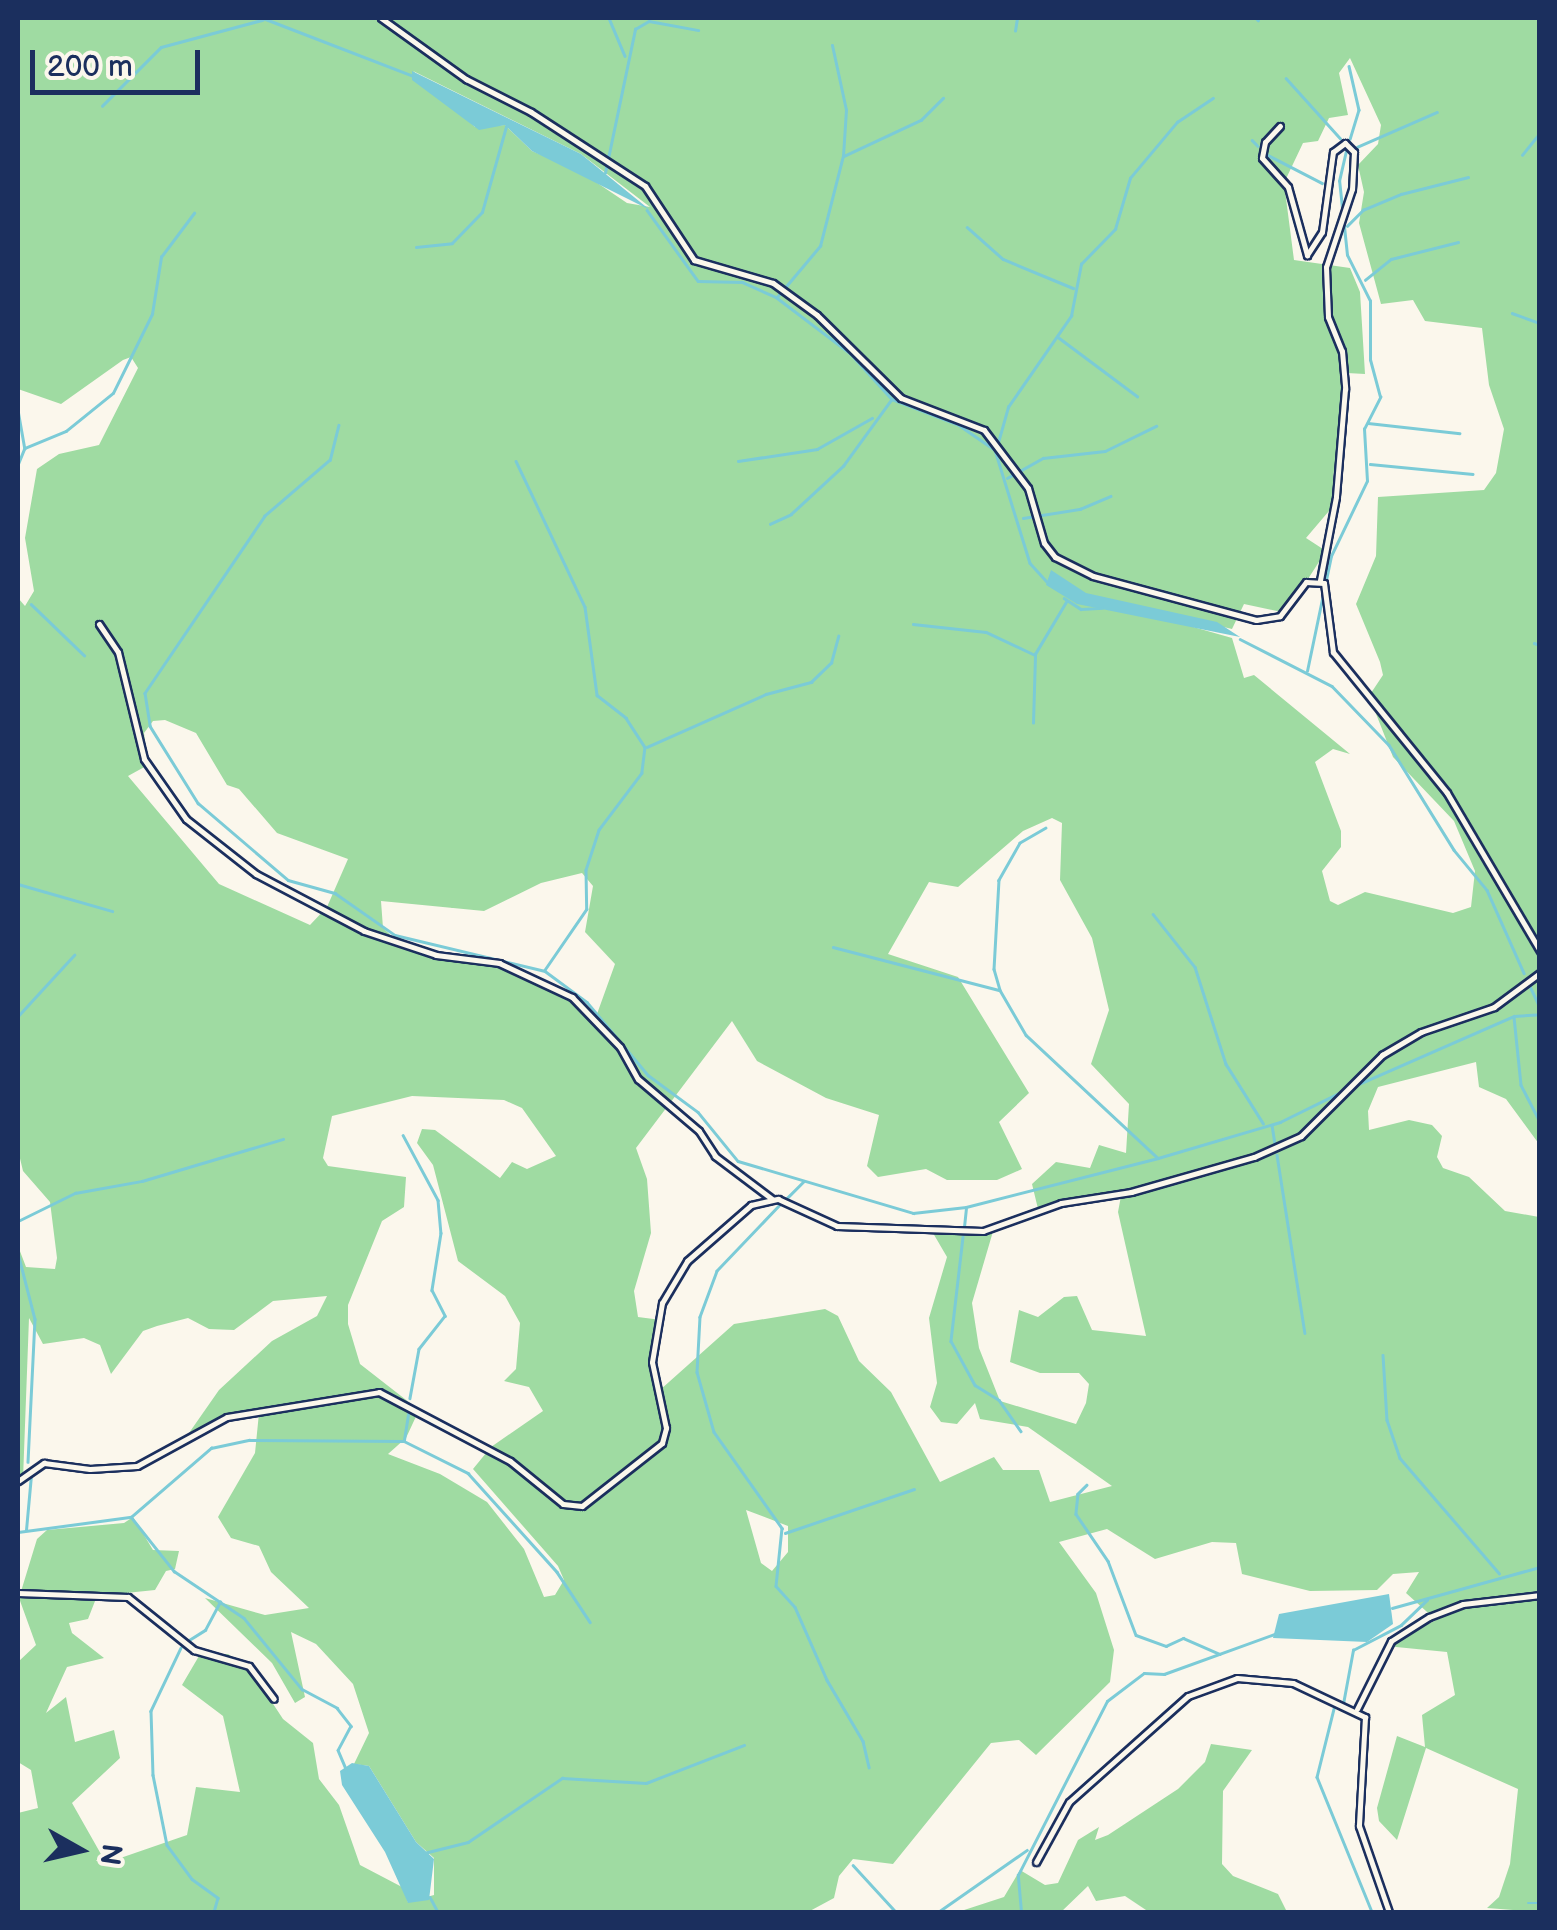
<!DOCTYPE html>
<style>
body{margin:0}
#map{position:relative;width:1557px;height:1930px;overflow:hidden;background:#fbf7ec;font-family:"Balsamiq Sans",sans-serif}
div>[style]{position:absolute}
.green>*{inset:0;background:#9fdba2}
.water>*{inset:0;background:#7bcbd7}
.stream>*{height:2.5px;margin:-1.25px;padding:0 1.25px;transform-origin:1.25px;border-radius:1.25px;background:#7bcbd7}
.roads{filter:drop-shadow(2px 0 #1b2f5e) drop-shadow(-2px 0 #1b2f5e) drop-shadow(0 2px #1b2f5e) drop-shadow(0 -2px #1b2f5e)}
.minor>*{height:5px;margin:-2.5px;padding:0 2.5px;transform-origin:2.5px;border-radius:2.5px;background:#fbf7ec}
.tertiary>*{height:5px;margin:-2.5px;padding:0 2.5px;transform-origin:2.5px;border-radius:2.5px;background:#fbf7ec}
span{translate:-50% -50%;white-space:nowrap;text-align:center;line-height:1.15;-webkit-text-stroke:8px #fbf7ec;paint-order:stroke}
.frame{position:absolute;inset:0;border:20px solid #1b2f5e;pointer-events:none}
.north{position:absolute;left:30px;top:1800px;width:100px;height:100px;-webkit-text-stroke:8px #fbf7ec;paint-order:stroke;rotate:98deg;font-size:28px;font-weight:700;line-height:40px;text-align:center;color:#1b2f5e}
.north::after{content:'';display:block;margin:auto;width:35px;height:45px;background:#1b2f5e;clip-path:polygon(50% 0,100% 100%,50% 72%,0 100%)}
.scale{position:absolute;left:30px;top:50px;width:170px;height:45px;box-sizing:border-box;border:5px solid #1b2f5e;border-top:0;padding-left:12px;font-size:30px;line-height:35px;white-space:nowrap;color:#1b2f5e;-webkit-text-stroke:8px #fbf7ec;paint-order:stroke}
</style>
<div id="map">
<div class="green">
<i style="clip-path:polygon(evenodd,18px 18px,1539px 18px,1539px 1144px,1506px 1099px,1479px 1087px,1476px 1062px,1378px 1087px,1368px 1111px,1369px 1130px,1409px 1120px,1432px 1125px,1442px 1136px,1437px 1157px,1443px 1168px,1469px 1177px,1505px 1211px,1539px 1217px,1539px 1912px,1487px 1908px,1499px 1897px,1510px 1864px,1518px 1789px,1426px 1748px,1397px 1840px,1379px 1821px,1377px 1808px,1397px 1736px,1425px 1747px,1422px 1715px,1455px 1695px,1447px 1652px,1386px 1646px,1436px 1620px,1406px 1593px,1419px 1572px,1393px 1574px,1377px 1590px,1310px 1591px,1242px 1574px,1236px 1543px,1212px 1542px,1155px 1559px,1107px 1529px,1059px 1542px,1096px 1593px,1114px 1650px,1110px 1682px,1036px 1755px,1019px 1740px,991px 1743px,893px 1864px,853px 1859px,839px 1876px,834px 1898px,808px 1912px,18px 1912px,18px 1813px,38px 1808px,31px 1770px,18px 1762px,18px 1662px,36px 1645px,19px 1598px,37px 1539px,47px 1530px,124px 1523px,133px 1517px,153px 1550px,179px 1551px,175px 1569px,166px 1571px,155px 1590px,97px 1596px,88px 1619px,69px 1623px,72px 1633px,104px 1658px,67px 1667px,46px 1713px,66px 1697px,75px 1742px,114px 1730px,120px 1758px,72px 1803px,106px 1863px,187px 1835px,196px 1787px,240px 1792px,223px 1716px,182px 1685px,199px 1656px,228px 1654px,250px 1669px,283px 1719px,313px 1743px,319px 1779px,339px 1805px,360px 1865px,402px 1887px,408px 1902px,434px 1895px,434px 1858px,416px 1842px,369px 1766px,354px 1764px,369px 1733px,353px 1684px,316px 1644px,291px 1632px,305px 1697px,295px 1703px,272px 1663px,205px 1598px,265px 1615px,309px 1608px,271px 1572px,259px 1546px,231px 1538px,218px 1517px,255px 1453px,259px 1413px,219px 1418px,189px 1433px,219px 1390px,272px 1341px,317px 1316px,327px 1296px,273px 1301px,234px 1330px,209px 1329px,188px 1318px,157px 1326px,143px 1331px,111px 1374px,100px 1345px,84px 1338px,43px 1344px,29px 1318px,23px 1479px,18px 1483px,18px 1246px,26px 1267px,55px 1269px,57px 1258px,50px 1202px,23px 1171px,18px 1150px,18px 598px,25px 606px,34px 591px,25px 538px,37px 469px,59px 454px,99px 445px,138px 368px,131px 357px,123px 360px,61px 404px,18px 389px,18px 18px,1350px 58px,1381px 125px,1378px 144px,1358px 165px,1364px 192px,1359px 223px,1381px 304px,1413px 300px,1425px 321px,1482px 328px,1489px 385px,1504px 429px,1496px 473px,1484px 490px,1378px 497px,1376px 556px,1356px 604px,1380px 662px,1383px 675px,1369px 696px,1393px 757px,1454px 821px,1475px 871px,1471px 907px,1453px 913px,1365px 892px,1338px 905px,1330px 901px,1322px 871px,1341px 847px,1341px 831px,1315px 762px,1333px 749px,1350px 754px,1254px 675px,1244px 678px,1232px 638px,1046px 585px,1232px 629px,1244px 604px,1286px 613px,1326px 551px,1306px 538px,1340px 498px,1333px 478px,1347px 373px,1365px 374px,1360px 292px,1350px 268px,1294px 260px,1284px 183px,1303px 143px,1318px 141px,1329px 118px,1348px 115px,1339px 73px,1350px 58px,18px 18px,413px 71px,581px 154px,650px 207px,627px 203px,578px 170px,532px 151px,505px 125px,475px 127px,413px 71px,18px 18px,165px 720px,196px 733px,227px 785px,239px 789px,277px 833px,348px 859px,327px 907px,310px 925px,219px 884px,128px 776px,148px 765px,144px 733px,153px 721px,165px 720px,18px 18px,1052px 818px,1062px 823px,1060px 880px,1092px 938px,1109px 1010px,1091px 1064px,1129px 1104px,1126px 1153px,1099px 1145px,1090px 1168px,1056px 1162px,1032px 1184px,1039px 1213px,1121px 1196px,1118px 1212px,1146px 1336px,1092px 1330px,1077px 1296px,1064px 1297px,1038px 1317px,1019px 1310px,1010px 1362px,1040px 1373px,1079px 1373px,1089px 1384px,1086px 1403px,1076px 1424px,1000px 1401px,979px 1348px,972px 1303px,994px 1228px,933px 1233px,947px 1257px,929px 1318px,937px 1383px,930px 1407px,941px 1422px,957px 1424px,975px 1403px,980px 1419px,1028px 1427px,1112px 1486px,1050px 1502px,1039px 1470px,1003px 1470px,994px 1457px,940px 1482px,891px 1392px,859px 1361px,838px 1316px,825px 1309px,734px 1324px,660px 1390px,655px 1361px,661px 1320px,638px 1317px,634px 1291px,651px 1233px,647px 1179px,636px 1148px,732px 1021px,757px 1061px,826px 1098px,879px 1115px,867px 1166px,878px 1177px,926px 1169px,947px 1180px,997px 1180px,1022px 1169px,999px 1122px,1029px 1093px,958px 977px,888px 954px,929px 882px,958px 887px,1023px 831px,1052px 818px,18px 18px,582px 873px,593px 886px,585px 932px,615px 964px,597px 1014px,490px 963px,401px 945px,383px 928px,381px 901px,484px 911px,541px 883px,582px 873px,18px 18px,412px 1096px,504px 1100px,522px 1108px,556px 1156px,527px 1169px,512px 1162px,500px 1178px,435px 1130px,422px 1129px,417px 1143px,433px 1165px,458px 1261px,505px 1296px,520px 1323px,516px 1369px,504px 1381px,529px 1387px,543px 1411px,491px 1447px,473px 1469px,558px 1566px,564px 1580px,555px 1595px,544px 1597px,524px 1549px,487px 1502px,440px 1474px,388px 1454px,406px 1438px,419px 1410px,360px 1364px,348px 1324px,348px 1305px,382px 1221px,404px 1207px,406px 1177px,328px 1166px,323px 1158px,332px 1116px,412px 1096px,18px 18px,746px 1510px,788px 1526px,788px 1552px,772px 1571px,761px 1563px,746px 1510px)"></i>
<i style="clip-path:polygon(1211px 1744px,1252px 1750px,1223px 1791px,1222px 1864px,1233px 1876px,1278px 1894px,1287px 1912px,1149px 1912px,1125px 1896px,1096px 1901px,1088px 1886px,1061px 1912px,958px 1912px,1004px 1897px,1020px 1870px,1045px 1885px,1058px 1883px,1078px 1840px,1099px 1827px,1095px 1840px,1108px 1835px,1178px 1789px,1205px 1762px)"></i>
</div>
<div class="water">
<i style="clip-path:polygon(412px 71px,581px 154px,650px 210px,532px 151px,505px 125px,479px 130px,412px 80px)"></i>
<i style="clip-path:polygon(1051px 570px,1086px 593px,1217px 622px,1240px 637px,1077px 604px,1046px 585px)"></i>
<i style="clip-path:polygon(1389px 1594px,1393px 1624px,1367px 1642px,1273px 1638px,1279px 1614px)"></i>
<i style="clip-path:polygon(352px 1763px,369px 1766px,416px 1842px,434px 1859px,429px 1900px,408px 1903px,385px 1852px,342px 1785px,340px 1771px)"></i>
</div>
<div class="stream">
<i style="left:263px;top:18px;width:159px;rotate:21.1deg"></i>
<i style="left:609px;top:18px;width:41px;rotate:67.2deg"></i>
<i style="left:1256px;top:18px;width:3px;rotate:45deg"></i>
<i style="left:1015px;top:31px;width:13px;rotate:-81deg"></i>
<i style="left:1349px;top:66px;width:45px;rotate:77.2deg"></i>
<i style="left:1359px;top:110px;width:30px;rotate:107deg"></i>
<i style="left:1286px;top:78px;width:81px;rotate:48deg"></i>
<i style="left:102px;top:106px;width:83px;rotate:-45deg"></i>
<i style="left:161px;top:47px;width:105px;rotate:-15deg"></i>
<i style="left:1252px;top:140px;width:8px;rotate:45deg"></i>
<i style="left:1357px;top:147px;width:87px;rotate:-23.6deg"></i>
<i style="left:1266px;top:154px;width:63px;rotate:27.4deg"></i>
<i style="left:1522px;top:155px;width:28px;rotate:-51deg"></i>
<i style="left:844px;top:156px;width:85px;rotate:-25.1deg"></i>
<i style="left:921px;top:120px;width:31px;rotate:-45deg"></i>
<i style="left:605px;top:173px;width:147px;rotate:-78.2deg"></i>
<i style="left:635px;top:29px;width:16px;rotate:-30deg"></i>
<i style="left:649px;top:21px;width:50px;rotate:10.4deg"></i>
<i style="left:1342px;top:208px;width:27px;rotate:-96deg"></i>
<i style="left:1339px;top:181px;width:35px;rotate:-77deg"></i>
<i style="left:647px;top:210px;width:87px;rotate:54.3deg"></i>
<i style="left:698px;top:281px;width:44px;rotate:1.3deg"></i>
<i style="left:742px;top:282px;width:37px;rotate:24deg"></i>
<i style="left:776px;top:297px;width:94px;rotate:37.2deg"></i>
<i style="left:851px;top:354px;width:61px;rotate:47.7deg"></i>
<i style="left:892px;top:399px;width:72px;rotate:21.2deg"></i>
<i style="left:959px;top:425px;width:44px;rotate:34.8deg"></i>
<i style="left:995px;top:450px;width:118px;rotate:72.8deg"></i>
<i style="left:1030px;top:563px;width:25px;rotate:48deg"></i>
<i style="left:1347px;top:226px;width:23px;rotate:-45deg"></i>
<i style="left:1363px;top:210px;width:41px;rotate:-22.8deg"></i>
<i style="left:1401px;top:194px;width:69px;rotate:-14.2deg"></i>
<i style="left:967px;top:227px;width:48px;rotate:41.6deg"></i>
<i style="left:1003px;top:259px;width:76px;rotate:22.5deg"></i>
<i style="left:1539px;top:234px;width:1px;rotate:45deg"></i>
<i style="left:416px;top:247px;width:36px;rotate:-6deg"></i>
<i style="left:452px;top:243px;width:43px;rotate:-45.9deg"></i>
<i style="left:482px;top:212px;width:92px;rotate:-74.3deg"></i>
<i style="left:1365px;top:280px;width:33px;rotate:-39deg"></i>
<i style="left:1391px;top:259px;width:69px;rotate:-14.2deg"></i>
<i style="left:777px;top:297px;width:67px;rotate:-49.9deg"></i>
<i style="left:820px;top:246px;width:93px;rotate:-75.7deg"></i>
<i style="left:843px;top:156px;width:46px;rotate:-86.3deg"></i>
<i style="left:846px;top:110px;width:66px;rotate:-102.2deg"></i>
<i style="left:1512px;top:313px;width:30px;rotate:20deg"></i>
<i style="left:1058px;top:337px;width:99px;rotate:36.8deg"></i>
<i style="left:18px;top:410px;width:39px;rotate:80deg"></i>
<i style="left:25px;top:448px;width:18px;rotate:112deg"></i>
<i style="left:1368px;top:423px;width:92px;rotate:6.3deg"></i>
<i style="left:339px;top:425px;width:36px;rotate:104deg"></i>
<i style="left:330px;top:460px;width:86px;rotate:139.3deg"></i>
<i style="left:265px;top:516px;width:214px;rotate:124.1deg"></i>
<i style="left:145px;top:693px;width:33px;rotate:81deg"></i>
<i style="left:150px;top:726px;width:91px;rotate:58.1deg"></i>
<i style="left:198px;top:803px;width:118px;rotate:40.5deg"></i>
<i style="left:288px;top:880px;width:49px;rotate:15.5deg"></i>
<i style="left:335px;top:893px;width:73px;rotate:35deg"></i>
<i style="left:395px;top:935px;width:154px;rotate:13.5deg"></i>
<i style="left:545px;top:971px;width:52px;rotate:36.4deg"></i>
<i style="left:587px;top:1002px;width:95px;rotate:50.1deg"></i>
<i style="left:648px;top:1075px;width:62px;rotate:36.5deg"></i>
<i style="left:698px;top:1112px;width:63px;rotate:50.8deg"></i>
<i style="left:738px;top:1161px;width:183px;rotate:16.5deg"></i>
<i style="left:913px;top:1213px;width:53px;rotate:-6.5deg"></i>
<i style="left:966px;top:1207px;width:198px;rotate:-14.3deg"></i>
<i style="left:1158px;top:1158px;width:127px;rotate:-16.4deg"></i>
<i style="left:1280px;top:1122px;width:70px;rotate:-26.2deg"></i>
<i style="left:997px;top:446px;width:41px;rotate:-74.2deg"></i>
<i style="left:1008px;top:407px;width:111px;rotate:-55.3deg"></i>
<i style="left:1071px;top:316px;width:53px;rotate:-79.1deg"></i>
<i style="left:1081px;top:264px;width:49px;rotate:-45.8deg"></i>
<i style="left:1115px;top:229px;width:53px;rotate:-73.6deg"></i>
<i style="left:1130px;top:178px;width:73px;rotate:-50deg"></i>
<i style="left:1177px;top:122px;width:43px;rotate:-33.7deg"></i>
<i style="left:25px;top:448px;width:44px;rotate:-22.5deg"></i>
<i style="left:66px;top:431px;width:60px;rotate:-39deg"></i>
<i style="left:113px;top:393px;width:88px;rotate:-63.7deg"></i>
<i style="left:152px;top:314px;width:58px;rotate:-81deg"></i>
<i style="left:161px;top:257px;width:55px;rotate:-53.1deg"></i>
<i style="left:516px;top:461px;width:161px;rotate:64.7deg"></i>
<i style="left:585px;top:607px;width:89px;rotate:82.2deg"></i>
<i style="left:597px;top:695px;width:37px;rotate:38deg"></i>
<i style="left:626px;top:718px;width:35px;rotate:57deg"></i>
<i style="left:645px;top:747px;width:26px;rotate:97deg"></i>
<i style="left:642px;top:773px;width:71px;rotate:127deg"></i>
<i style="left:599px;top:830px;width:42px;rotate:108deg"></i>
<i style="left:586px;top:870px;width:39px;rotate:89deg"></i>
<i style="left:587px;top:909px;width:74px;rotate:124.5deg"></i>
<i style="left:738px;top:461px;width:80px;rotate:-8.6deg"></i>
<i style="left:817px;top:449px;width:63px;rotate:-29.4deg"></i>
<i style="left:1370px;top:464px;width:103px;rotate:5.5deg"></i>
<i style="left:1007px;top:478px;width:41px;rotate:-29.1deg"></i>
<i style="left:1043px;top:458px;width:62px;rotate:-6.4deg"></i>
<i style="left:1105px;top:451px;width:57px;rotate:-26.1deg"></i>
<i style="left:1023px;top:518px;width:58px;rotate:-9deg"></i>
<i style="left:1080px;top:509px;width:33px;rotate:-23deg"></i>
<i style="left:770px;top:524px;width:23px;rotate:-25deg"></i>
<i style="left:791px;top:514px;width:71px;rotate:-42.7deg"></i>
<i style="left:843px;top:466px;width:82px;rotate:-54deg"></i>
<i style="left:1064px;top:598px;width:20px;rotate:33deg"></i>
<i style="left:1081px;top:609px;width:21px;rotate:-3deg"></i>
<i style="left:31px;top:604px;width:74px;rotate:43.9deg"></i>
<i style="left:913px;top:624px;width:73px;rotate:6.3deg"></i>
<i style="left:986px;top:632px;width:52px;rotate:25.1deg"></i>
<i style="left:1240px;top:639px;width:103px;rotate:27.1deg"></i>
<i style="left:1332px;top:686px;width:82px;rotate:46deg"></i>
<i style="left:1389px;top:745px;width:123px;rotate:58.2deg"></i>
<i style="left:1454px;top:850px;width:52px;rotate:50.5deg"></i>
<i style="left:1487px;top:890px;width:91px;rotate:66deg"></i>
<i style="left:1534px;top:643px;width:6px;rotate:18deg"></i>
<i style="left:1307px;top:671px;width:117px;rotate:-78.2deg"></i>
<i style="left:1331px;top:556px;width:83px;rotate:-64.4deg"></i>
<i style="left:1367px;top:481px;width:52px;rotate:-93.3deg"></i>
<i style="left:1364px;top:429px;width:36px;rotate:-63deg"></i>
<i style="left:1380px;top:397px;width:38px;rotate:-105deg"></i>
<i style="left:1370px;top:360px;width:59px;rotate:-90deg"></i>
<i style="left:1370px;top:301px;width:51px;rotate:-116.6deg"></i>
<i style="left:1347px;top:255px;width:31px;rotate:-96deg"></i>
<i style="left:1033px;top:723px;width:69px;rotate:-88.3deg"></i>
<i style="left:1035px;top:654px;width:61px;rotate:-59.2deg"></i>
<i style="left:647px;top:747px;width:130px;rotate:-24deg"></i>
<i style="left:766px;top:694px;width:47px;rotate:-14.9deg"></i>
<i style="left:811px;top:682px;width:28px;rotate:-44deg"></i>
<i style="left:831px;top:663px;width:28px;rotate:-75deg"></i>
<i style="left:1046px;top:828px;width:30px;rotate:150deg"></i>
<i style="left:1020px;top:843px;width:43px;rotate:119.6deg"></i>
<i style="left:999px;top:880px;width:89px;rotate:93.2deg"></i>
<i style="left:994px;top:969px;width:22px;rotate:74deg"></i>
<i style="left:1000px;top:990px;width:52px;rotate:60deg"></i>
<i style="left:1026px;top:1035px;width:179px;rotate:43deg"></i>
<i style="left:18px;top:884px;width:98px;rotate:16deg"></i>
<i style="left:1153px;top:914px;width:68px;rotate:51.6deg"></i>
<i style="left:1195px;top:967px;width:102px;rotate:72.3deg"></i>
<i style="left:1226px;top:1064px;width:70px;rotate:57.9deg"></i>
<i style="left:833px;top:947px;width:171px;rotate:14.5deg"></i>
<i style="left:1529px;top:984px;width:26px;rotate:65deg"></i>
<i style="left:18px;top:1016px;width:83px;rotate:-47.4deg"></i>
<i style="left:1514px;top:1017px;width:68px;rotate:84.1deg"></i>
<i style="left:1521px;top:1085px;width:42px;rotate:62.8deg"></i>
<i style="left:1359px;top:1084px;width:169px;rotate:-23.7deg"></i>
<i style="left:1514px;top:1016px;width:26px;rotate:-4deg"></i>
<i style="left:1272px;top:1125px;width:20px;rotate:81deg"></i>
<i style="left:403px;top:1135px;width:74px;rotate:61.7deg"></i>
<i style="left:438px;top:1200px;width:33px;rotate:85deg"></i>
<i style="left:441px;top:1233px;width:58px;rotate:99deg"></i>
<i style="left:432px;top:1290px;width:29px;rotate:63deg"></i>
<i style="left:445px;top:1316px;width:42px;rotate:128.2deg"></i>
<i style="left:419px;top:1349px;width:50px;rotate:100.4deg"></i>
<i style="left:1277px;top:1155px;width:180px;rotate:81.1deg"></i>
<i style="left:787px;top:1198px;width:23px;rotate:-45deg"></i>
<i style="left:780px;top:1205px;width:91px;rotate:133.7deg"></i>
<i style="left:717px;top:1271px;width:49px;rotate:110.3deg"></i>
<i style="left:700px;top:1317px;width:55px;rotate:93.1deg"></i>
<i style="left:697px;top:1372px;width:62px;rotate:74.2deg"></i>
<i style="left:714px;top:1432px;width:118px;rotate:54.7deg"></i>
<i style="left:782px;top:1528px;width:58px;rotate:95.9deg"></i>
<i style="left:776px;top:1586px;width:28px;rotate:48deg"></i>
<i style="left:795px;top:1607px;width:80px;rotate:66.3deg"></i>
<i style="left:827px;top:1680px;width:71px;rotate:59.5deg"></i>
<i style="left:863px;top:1741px;width:27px;rotate:77deg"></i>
<i style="left:18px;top:1221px;width:64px;rotate:-26.2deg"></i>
<i style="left:75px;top:1193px;width:68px;rotate:-10.2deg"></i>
<i style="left:142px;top:1181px;width:147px;rotate:-16.6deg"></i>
<i style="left:964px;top:1227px;width:18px;rotate:-84deg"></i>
<i style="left:963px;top:1237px;width:105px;rotate:96.6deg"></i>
<i style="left:951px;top:1341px;width:50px;rotate:61.4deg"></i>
<i style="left:975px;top:1385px;width:28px;rotate:32deg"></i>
<i style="left:999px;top:1400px;width:38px;rotate:55deg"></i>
<i style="left:18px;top:1253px;width:68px;rotate:75.6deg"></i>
<i style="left:35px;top:1319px;width:143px;rotate:92.8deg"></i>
<i style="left:1383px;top:1355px;width:65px;rotate:86.5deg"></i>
<i style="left:1387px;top:1420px;width:40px;rotate:71.1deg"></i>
<i style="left:1400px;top:1458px;width:152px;rotate:49.3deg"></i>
<i style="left:404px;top:1440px;width:32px;rotate:-81deg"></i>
<i style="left:1087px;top:1485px;width:13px;rotate:135deg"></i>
<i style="left:1078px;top:1494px;width:20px;rotate:96deg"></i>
<i style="left:1076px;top:1514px;width:57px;rotate:55.8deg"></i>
<i style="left:1108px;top:1561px;width:79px;rotate:69.3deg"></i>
<i style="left:1136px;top:1635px;width:32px;rotate:20deg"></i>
<i style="left:1166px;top:1646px;width:19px;rotate:-25deg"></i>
<i style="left:1183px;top:1638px;width:40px;rotate:23.4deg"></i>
<i style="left:132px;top:1518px;width:68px;rotate:51.6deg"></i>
<i style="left:174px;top:1571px;width:84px;rotate:33.9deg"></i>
<i style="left:244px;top:1618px;width:92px;rotate:50.8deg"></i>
<i style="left:302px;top:1689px;width:40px;rotate:28deg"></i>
<i style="left:337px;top:1708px;width:23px;rotate:52deg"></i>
<i style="left:351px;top:1726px;width:27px;rotate:118deg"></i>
<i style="left:338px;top:1750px;width:21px;rotate:67deg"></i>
<i style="left:26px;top:1530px;width:55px;rotate:-84.8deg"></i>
<i style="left:18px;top:1532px;width:114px;rotate:-7.6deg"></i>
<i style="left:131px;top:1517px;width:106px;rotate:-40.8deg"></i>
<i style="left:211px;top:1448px;width:39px;rotate:-12deg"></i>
<i style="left:249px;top:1440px;width:155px;rotate:0.4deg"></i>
<i style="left:404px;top:1441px;width:72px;rotate:26.6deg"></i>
<i style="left:468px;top:1473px;width:133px;rotate:48deg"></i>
<i style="left:557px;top:1572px;width:60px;rotate:56.6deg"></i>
<i style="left:785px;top:1533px;width:136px;rotate:-18.8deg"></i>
<i style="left:1392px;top:1608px;width:154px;rotate:-15.5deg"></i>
<i style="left:189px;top:1640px;width:19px;rotate:-32deg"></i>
<i style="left:205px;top:1630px;width:32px;rotate:-62deg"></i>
<i style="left:181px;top:1648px;width:70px;rotate:115.5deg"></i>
<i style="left:151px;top:1711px;width:64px;rotate:88.2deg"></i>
<i style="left:153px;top:1775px;width:71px;rotate:78.7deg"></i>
<i style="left:167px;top:1845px;width:42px;rotate:53.7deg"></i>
<i style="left:192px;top:1879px;width:32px;rotate:36deg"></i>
<i style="left:218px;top:1898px;width:15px;rotate:106deg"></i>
<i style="left:1343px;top:1704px;width:55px;rotate:-79.5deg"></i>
<i style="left:1353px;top:1650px;width:54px;rotate:-27.5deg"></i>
<i style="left:1401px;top:1625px;width:36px;rotate:-44deg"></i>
<i style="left:1334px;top:1709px;width:70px;rotate:104deg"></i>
<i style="left:1317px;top:1777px;width:146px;rotate:67.8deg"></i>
<i style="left:424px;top:1853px;width:45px;rotate:-14deg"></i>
<i style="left:468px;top:1842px;width:114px;rotate:-34.2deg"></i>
<i style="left:562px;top:1778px;width:84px;rotate:3.4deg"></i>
<i style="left:646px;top:1783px;width:105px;rotate:-21.2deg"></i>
<i style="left:853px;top:1865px;width:64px;rotate:47.5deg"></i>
<i style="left:430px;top:1897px;width:17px;rotate:62deg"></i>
<i style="left:1528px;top:1903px;width:12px"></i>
<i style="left:938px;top:1912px;width:108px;rotate:-34.9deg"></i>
<i style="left:1021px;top:1912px;width:37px;rotate:-95deg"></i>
<i style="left:1018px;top:1875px;width:195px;rotate:-62.9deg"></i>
<i style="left:1107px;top:1701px;width:46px;rotate:-37.1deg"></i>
<i style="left:1144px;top:1673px;width:20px;rotate:3deg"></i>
<i style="left:1164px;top:1674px;width:120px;rotate:-19.9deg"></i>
</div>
<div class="roads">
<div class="minor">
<i style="left:381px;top:18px;width:105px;rotate:35.7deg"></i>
<i style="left:466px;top:79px;width:73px;rotate:26.9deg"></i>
<i style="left:531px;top:112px;width:136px;rotate:33deg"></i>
<i style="left:645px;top:186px;width:89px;rotate:56.5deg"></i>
<i style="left:694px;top:260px;width:82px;rotate:16.2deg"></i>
<i style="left:773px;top:283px;width:54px;rotate:36deg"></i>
<i style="left:817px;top:315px;width:118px;rotate:44.7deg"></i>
<i style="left:901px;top:398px;width:89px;rotate:21.1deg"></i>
<i style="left:984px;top:430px;width:73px;rotate:52.8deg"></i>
<i style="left:1028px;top:488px;width:57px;rotate:73.8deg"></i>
<i style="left:1044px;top:543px;width:18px;rotate:52deg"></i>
<i style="left:1055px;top:557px;width:42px;rotate:26.6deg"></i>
<i style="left:1093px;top:576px;width:169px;rotate:15.1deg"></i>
<i style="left:1256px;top:620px;width:24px;rotate:-9deg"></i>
<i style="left:1280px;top:616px;width:43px;rotate:-52.6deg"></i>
<i style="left:1306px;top:582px;width:18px;rotate:3deg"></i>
<i style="left:1324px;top:583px;width:70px;rotate:82.6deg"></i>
<i style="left:1333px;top:652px;width:181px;rotate:51deg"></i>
<i style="left:1447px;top:793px;width:183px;rotate:59.5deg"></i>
<i style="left:1280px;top:126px;width:22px;rotate:133deg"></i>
<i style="left:1265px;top:142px;width:16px;rotate:101deg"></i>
<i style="left:1262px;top:158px;width:39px;rotate:48deg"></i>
<i style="left:1288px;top:187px;width:71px;rotate:74.4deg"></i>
<i style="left:1307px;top:255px;width:27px;rotate:-57deg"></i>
<i style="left:1322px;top:232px;width:81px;rotate:-82.2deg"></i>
<i style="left:1333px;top:152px;width:15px;rotate:-37deg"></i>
<i style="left:1345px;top:143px;width:13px;rotate:45deg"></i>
<i style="left:1354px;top:152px;width:37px;rotate:93deg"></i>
<i style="left:1352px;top:189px;width:82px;rotate:108.4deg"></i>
<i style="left:1326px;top:267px;width:50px;rotate:87.7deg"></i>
<i style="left:1328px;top:317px;width:37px;rotate:68deg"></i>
<i style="left:1342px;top:351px;width:38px;rotate:85deg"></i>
<i style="left:1345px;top:389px;width:108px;rotate:94.8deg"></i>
<i style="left:1336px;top:497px;width:85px;rotate:100.9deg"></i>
<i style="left:99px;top:624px;width:34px;rotate:56deg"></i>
<i style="left:118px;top:652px;width:110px;rotate:76.3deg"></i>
<i style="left:144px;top:759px;width:73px;rotate:55deg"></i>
<i style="left:186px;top:819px;width:89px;rotate:38.2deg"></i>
<i style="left:256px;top:874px;width:122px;rotate:27.8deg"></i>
<i style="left:364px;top:931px;width:76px;rotate:18.4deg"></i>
<i style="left:436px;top:955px;width:64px;rotate:7.2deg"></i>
<i style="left:499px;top:963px;width:81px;rotate:25deg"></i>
<i style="left:572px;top:997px;width:69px;rotate:46.2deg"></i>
<i style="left:620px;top:1047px;width:37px;rotate:61deg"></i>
<i style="left:638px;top:1079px;width:80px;rotate:40.4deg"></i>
<i style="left:699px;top:1131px;width:30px;rotate:57deg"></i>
<i style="left:715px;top:1156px;width:71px;rotate:37deg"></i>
<i style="left:18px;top:1593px;width:110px;rotate:2.1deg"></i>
<i style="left:128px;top:1597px;width:85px;rotate:38.8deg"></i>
<i style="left:194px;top:1650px;width:57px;rotate:16.2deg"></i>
<i style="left:249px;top:1666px;width:41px;rotate:52.9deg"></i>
<i style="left:1357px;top:1709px;width:76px;rotate:-63.4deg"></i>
<i style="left:1391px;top:1641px;width:45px;rotate:-32.3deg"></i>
<i style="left:1429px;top:1617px;width:36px;rotate:-21deg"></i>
<i style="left:1463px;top:1604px;width:78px;rotate:-6.7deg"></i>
<i style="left:1036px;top:1862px;width:68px;rotate:-61.2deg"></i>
<i style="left:1069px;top:1802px;width:159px;rotate:-41.7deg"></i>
<i style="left:1188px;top:1696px;width:52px;rotate:-20.2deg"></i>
<i style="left:1237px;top:1678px;width:56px;rotate:5.1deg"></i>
<i style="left:1293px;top:1683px;width:80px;rotate:25.3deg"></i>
<i style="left:1365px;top:1717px;width:109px;rotate:93.2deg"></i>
<i style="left:1359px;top:1826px;width:91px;rotate:70.8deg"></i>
</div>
<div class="tertiary">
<i style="left:18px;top:1481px;width:32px;rotate:-35deg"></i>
<i style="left:44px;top:1463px;width:46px;rotate:7.4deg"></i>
<i style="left:90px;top:1469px;width:47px;rotate:-3.7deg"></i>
<i style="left:137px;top:1466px;width:102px;rotate:-28.6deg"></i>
<i style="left:227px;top:1417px;width:154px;rotate:-9.3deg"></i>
<i style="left:379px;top:1392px;width:148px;rotate:27.8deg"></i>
<i style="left:510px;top:1461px;width:68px;rotate:39.1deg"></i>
<i style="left:563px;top:1504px;width:19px;rotate:6deg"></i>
<i style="left:582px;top:1506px;width:102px;rotate:-38.2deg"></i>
<i style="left:662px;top:1443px;width:16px;rotate:-75deg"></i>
<i style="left:666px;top:1428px;width:67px;rotate:-102deg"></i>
<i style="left:652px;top:1362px;width:60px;rotate:-80.4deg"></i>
<i style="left:662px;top:1303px;width:49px;rotate:-59.2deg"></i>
<i style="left:687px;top:1261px;width:85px;rotate:-41.2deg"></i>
<i style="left:751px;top:1205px;width:28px;rotate:-13deg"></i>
<i style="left:778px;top:1199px;width:65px;rotate:24.6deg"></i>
<i style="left:837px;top:1226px;width:146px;rotate:2deg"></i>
<i style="left:983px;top:1231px;width:83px;rotate:-19.7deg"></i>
<i style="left:1061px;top:1203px;width:71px;rotate:-8.9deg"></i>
<i style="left:1131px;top:1192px;width:128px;rotate:-15.9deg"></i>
<i style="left:1254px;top:1157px;width:51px;rotate:-24.1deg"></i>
<i style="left:1301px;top:1136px;width:115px;rotate:-45deg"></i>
<i style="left:1382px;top:1055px;width:45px;rotate:-30.5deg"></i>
<i style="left:1421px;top:1032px;width:77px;rotate:-18.9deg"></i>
<i style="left:1494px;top:1007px;width:57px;rotate:-36.5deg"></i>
</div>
</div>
<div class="frame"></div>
<div class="north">N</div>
<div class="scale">200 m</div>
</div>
